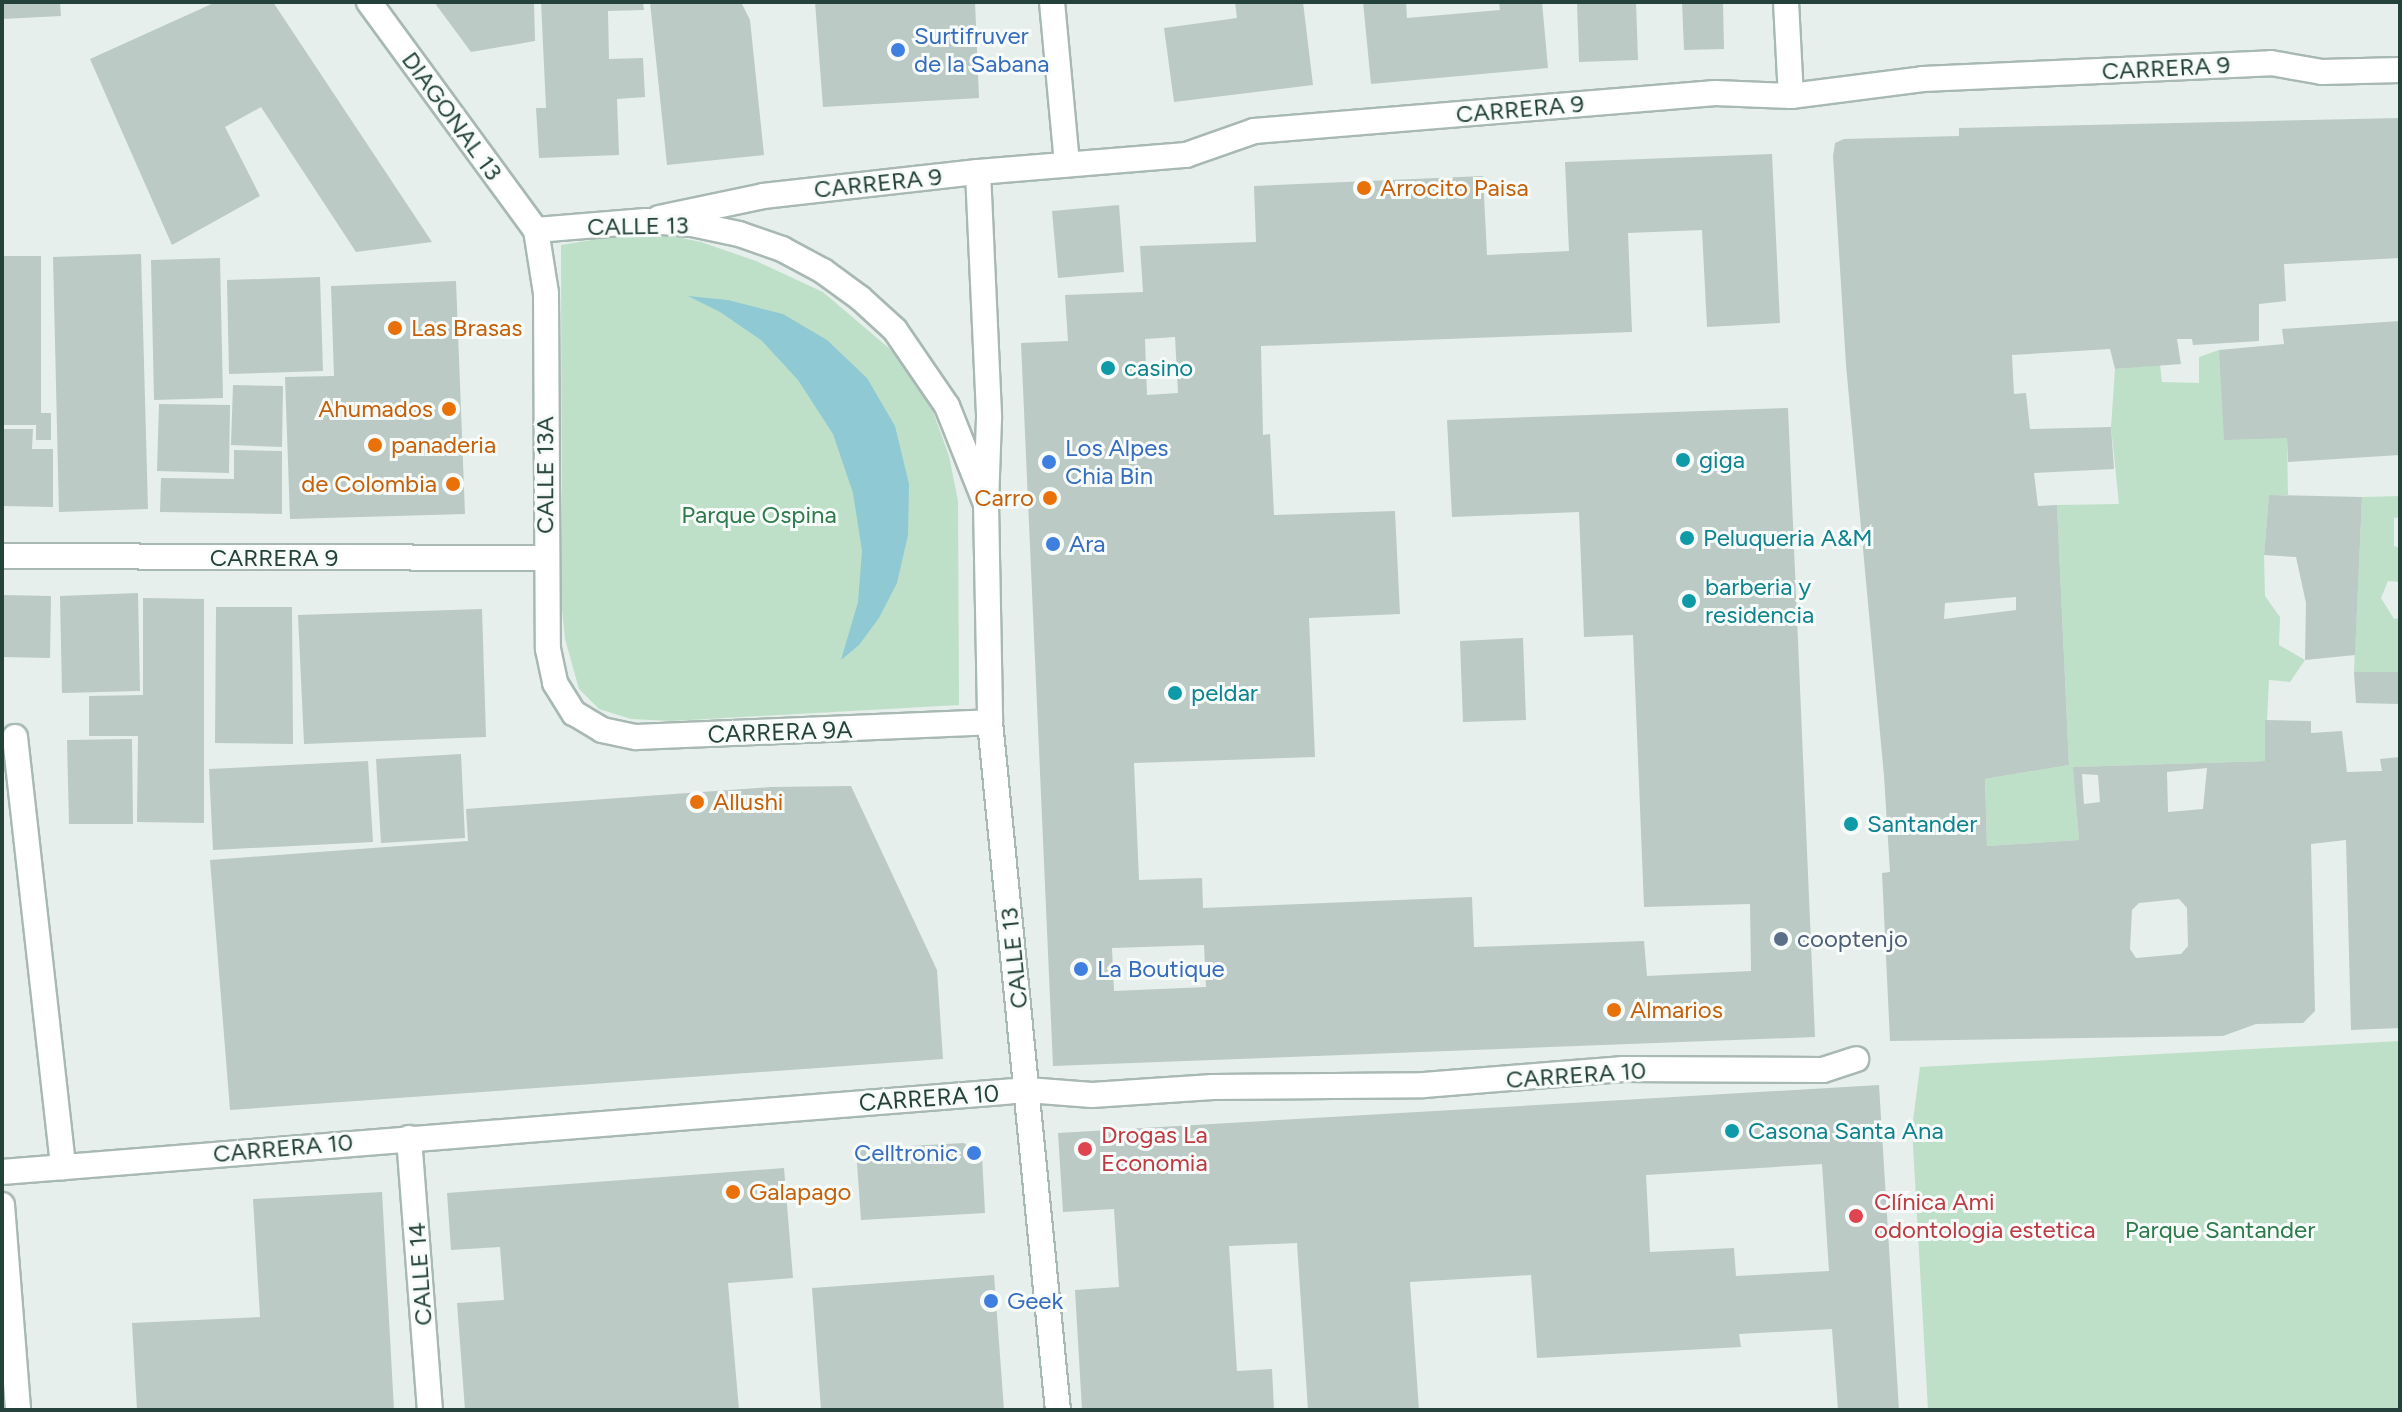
<!DOCTYPE html>
<meta charset="utf-8">
<style>
body{margin:0}
#map{position:relative;width:2402px;height:1412px;overflow:hidden;background:#e6efeb;font-family:Figtree,sans-serif}
div>[style]{position:absolute}
.green>*{inset:0;background:#bfe0c8}
.water>*{inset:0;background:#8ec9d4}
.building>*{inset:0;background:#bbcac4}
.roads{filter:drop-shadow(2px 0 #a8b8b2) drop-shadow(-2px 0 #a8b8b2) drop-shadow(0 2px #a8b8b2) drop-shadow(0 -2px #a8b8b2)}
.service>*{height:24px;margin:-12px;padding:0 12px;transform-origin:12px;border-radius:12px;background:#fff}
.minor>*{height:24px;margin:-12px;padding:0 12px;transform-origin:12px;border-radius:12px;background:#fff}
.secondary>*{height:24px;margin:-12px;padding:0 12px;transform-origin:12px;border-radius:12px;background:#fff}
.dots>*{width:22px;height:22px;translate:-50% -50%;box-sizing:border-box;border:4px solid #f7fbf9;border-radius:50%}
span{translate:-50% -50%;white-space:nowrap;text-align:center;line-height:1.15;-webkit-text-stroke:6px #f7fbf9;paint-order:stroke}
.shop-label{font-size:24px;color:#366cbe}
.left{translate:0 -50%;text-align:left}
.right{translate:-100% -50%;text-align:right}
.street-label{font-size:24px;color:#24423a}
.food-label{font-size:24px;color:#c56008}
.culture-label{font-size:24px;color:#0d838f}
.park-label{font-size:24px;color:#2d7a4b}
.service-label{font-size:24px;color:#4e5e75}
.health-label{font-size:24px;color:#be3a42}
.frame{position:absolute;inset:0;border:4px solid #24423a;pointer-events:none}
</style>
<div id="map">
<div class="green">
<i style="clip-path:polygon(647px 231px,701px 242px,756px 261px,823px 292px,897px 355px,930px 403px,949px 456px,958px 501px,959px 705px,672px 721px,631px 719px,599px 709px,579px 689px,565px 639px,562px 609px,561px 245px)"></i>
<i style="clip-path:polygon(2219px 350px,2287px 438px,2288px 495px,2269px 496px,2264px 555px,2265px 596px,2280px 617px,2279px 645px,2305px 660px,2290px 682px,2269px 680px,2265px 761px,2074px 767px,2079px 840px,1987px 846px,1985px 779px,2069px 765px,2057px 505px,2119px 504px,2111px 427px,2115px 369px,2160px 365px,2162px 382px,2199px 383px,2199px 357px)"></i>
<i style="clip-path:polygon(2400px 496px,2400px 517px,2394px 518px,2394px 546px,2400px 548px,2400px 582px,2388px 581px,2381px 598px,2394px 619px,2400px 618px,2400px 672px,2354px 672px,2362px 497px)"></i>
<i style="clip-path:polygon(2400px 1041px,2400px 1410px,1928px 1410px,1912px 1128px,1920px 1067px)"></i>
</div>
<div class="water">
<i style="clip-path:polygon(688px 296px,728px 300px,783px 314px,827px 340px,867px 378px,895px 426px,909px 484px,908px 535px,897px 583px,879px 618px,859px 645px,841px 660px,858px 602px,862px 551px,853px 493px,833px 434px,798px 380px,761px 340px,720px 312px)"></i>
</div>
<div class="building">
<i style="clip-path:polygon(2px 2px,60px 2px,61px 16px,2px 19px)"></i>
<i style="clip-path:polygon(216px 2px,273px 2px,432px 242px,356px 252px,261px 107px,225px 127px,260px 196px,172px 245px,90px 59px)"></i>
<i style="clip-path:polygon(434px 2px,534px 2px,535px 41px,471px 52px)"></i>
<i style="clip-path:polygon(541px 2px,643px 2px,644px 10px,608px 11px,609px 59px,643px 58px,645px 97px,617px 99px,619px 155px,539px 158px,536px 108px,546px 108px)"></i>
<i style="clip-path:polygon(650px 2px,741px 2px,750px 20px,764px 155px,667px 165px)"></i>
<i style="clip-path:polygon(815px 2px,975px 2px,979px 98px,823px 107px)"></i>
<i style="clip-path:polygon(1235px 2px,1303px 2px,1313px 85px,1174px 102px,1164px 28px,1237px 18px)"></i>
<i style="clip-path:polygon(1363px 2px,1406px 2px,1407px 18px,1500px 10px,1499px 2px,1542px 2px,1548px 68px,1371px 84px)"></i>
<i style="clip-path:polygon(1577px 2px,1636px 2px,1638px 60px,1579px 62px)"></i>
<i style="clip-path:polygon(1682px 2px,1723px 2px,1724px 49px,1684px 50px)"></i>
<i style="clip-path:polygon(evenodd,2400px 118px,2400px 258px,2284px 264px,2286px 301px,2259px 304px,2259px 341px,2193px 345px,2192px 339px,2177px 339px,2181px 364px,2115px 369px,2110px 349px,2012px 355px,2014px 394px,2026px 393px,2030px 429px,2111px 427px,2114px 469px,2034px 473px,2038px 506px,2057px 505px,2069px 765px,1985px 779px,1987px 846px,2079px 840px,2073px 767px,2265px 761px,2265px 720px,2311px 721px,2311px 733px,2342px 731px,2347px 772px,2382px 771px,2380px 759px,2400px 757px,2400px 1028px,2351px 1030px,2346px 840px,2311px 844px,2315px 1011px,2303px 1023px,2256px 1024px,2223px 1036px,1890px 1041px,1882px 873px,1890px 872px,1884px 776px,1846px 365px,1833px 156px,1835px 143px,1844px 139px,1959px 136px,1959px 128px,2400px 118px,2016px 597px,2016px 610px,1944px 619px,1945px 603px,2016px 597px,2400px 118px,2207px 768px,2203px 809px,2168px 812px,2167px 772px,2207px 768px,2400px 118px,2082px 774px,2098px 775px,2100px 802px,2084px 804px,2082px 774px,2400px 118px,2179px 899px,2187px 908px,2188px 946px,2181px 954px,2136px 958px,2130px 949px,2132px 910px,2139px 903px,2179px 899px)"></i>
<i style="clip-path:polygon(evenodd,1772px 154px,1780px 323px,1707px 327px,1702px 230px,1628px 233px,1632px 332px,1261px 346px,1263px 435px,1270px 434px,1274px 515px,1395px 511px,1400px 614px,1309px 618px,1315px 757px,1134px 763px,1139px 880px,1202px 878px,1203px 908px,1472px 897px,1474px 947px,1644px 941px,1647px 976px,1751px 971px,1750px 904px,1644px 907px,1633px 635px,1584px 637px,1579px 512px,1452px 517px,1447px 420px,1788px 408px,1815px 1037px,1053px 1066px,1021px 343px,1068px 341px,1065px 295px,1143px 292px,1140px 246px,1256px 242px,1254px 186px,1483px 176px,1487px 255px,1569px 251px,1565px 162px,1772px 154px,1175px 337px,1178px 393px,1147px 395px,1145px 339px,1175px 337px,1772px 154px,1204px 945px,1206px 987px,1114px 991px,1112px 948px,1204px 945px)"></i>
<i style="clip-path:polygon(1119px 205px,1124px 272px,1058px 278px,1052px 211px)"></i>
<i style="clip-path:polygon(141px 254px,148px 509px,59px 512px,53px 257px)"></i>
<i style="clip-path:polygon(2px 256px,41px 256px,41px 413px,51px 413px,51px 440px,36px 440px,36px 425px,2px 425px)"></i>
<i style="clip-path:polygon(220px 258px,223px 398px,154px 400px,151px 260px)"></i>
<i style="clip-path:polygon(320px 277px,323px 371px,229px 374px,227px 280px)"></i>
<i style="clip-path:polygon(456px 281px,465px 514px,290px 519px,285px 377px,334px 376px,331px 286px)"></i>
<i style="clip-path:polygon(2400px 321px,2400px 455px,2288px 462px,2287px 438px,2224px 440px,2219px 350px,2284px 344px,2282px 329px)"></i>
<i style="clip-path:polygon(233px 385px,283px 386px,282px 447px,231px 445px)"></i>
<i style="clip-path:polygon(159px 404px,230px 405px,229px 473px,157px 471px)"></i>
<i style="clip-path:polygon(2px 429px,33px 429px,32px 449px,53px 449px,53px 507px,2px 506px)"></i>
<i style="clip-path:polygon(234px 450px,282px 451px,282px 514px,160px 512px,161px 478px,234px 479px)"></i>
<i style="clip-path:polygon(2269px 495px,2362px 497px,2355px 655px,2305px 660px,2306px 603px,2296px 557px,2264px 555px)"></i>
<i style="clip-path:polygon(138px 593px,140px 691px,62px 693px,60px 596px)"></i>
<i style="clip-path:polygon(2px 595px,51px 596px,50px 658px,2px 657px)"></i>
<i style="clip-path:polygon(143px 598px,204px 599px,204px 823px,137px 822px,138px 736px,89px 736px,89px 696px,143px 695px)"></i>
<i style="clip-path:polygon(216px 607px,292px 607px,293px 744px,215px 743px)"></i>
<i style="clip-path:polygon(482px 609px,486px 737px,304px 744px,298px 615px)"></i>
<i style="clip-path:polygon(1523px 638px,1526px 720px,1463px 722px,1460px 641px)"></i>
<i style="clip-path:polygon(2354px 672px,2400px 672px,2400px 704px,2356px 703px)"></i>
<i style="clip-path:polygon(132px 739px,133px 824px,69px 824px,67px 740px)"></i>
<i style="clip-path:polygon(461px 754px,465px 838px,381px 843px,376px 759px)"></i>
<i style="clip-path:polygon(368px 761px,373px 842px,213px 850px,209px 769px)"></i>
<i style="clip-path:polygon(851px 786px,937px 970px,943px 1059px,230px 1110px,210px 860px,468px 841px,466px 809px,771px 787px)"></i>
<i style="clip-path:polygon(evenodd,1879px 1085px,1899px 1410px,1838px 1410px,1832px 1329px,1739px 1334px,1741px 1347px,1537px 1358px,1531px 1275px,1410px 1282px,1419px 1410px,1308px 1410px,1297px 1243px,1229px 1246px,1237px 1371px,1272px 1369px,1274px 1410px,1082px 1410px,1075px 1290px,1119px 1287px,1114px 1209px,1063px 1212px,1058px 1133px,1879px 1085px,1822px 1164px,1829px 1271px,1736px 1276px,1734px 1248px,1650px 1252px,1646px 1175px,1822px 1164px)"></i>
<i style="clip-path:polygon(964px 1143px,982px 1156px,985px 1213px,861px 1220px,856px 1149px)"></i>
<i style="clip-path:polygon(784px 1168px,793px 1278px,728px 1283px,739px 1410px,465px 1410px,457px 1303px,504px 1300px,500px 1247px,451px 1250px,447px 1193px)"></i>
<i style="clip-path:polygon(382px 1192px,394px 1410px,137px 1410px,132px 1323px,260px 1317px,253px 1199px)"></i>
<i style="clip-path:polygon(994px 1275px,1004px 1410px,821px 1410px,812px 1288px)"></i>
</div>
<div class="roads">
<div class="service">
<i style="left:1052px;top:2px;width:163px;rotate:84.7deg"></i>
</div>
<div class="minor">
<i style="left:1786px;top:2px;width:94px;rotate:87deg"></i>
<i style="left:978px;top:172px;width:246px;rotate:87.4deg"></i>
<i style="left:989px;top:418px;width:86px;rotate:92deg"></i>
<i style="left:659px;top:218px;width:106px;rotate:-11.9deg"></i>
<i style="left:763px;top:196px;width:216px;rotate:-6.4deg"></i>
<i style="left:978px;top:172px;width:209px;rotate:-4.7deg"></i>
<i style="left:1186px;top:155px;width:72px;rotate:-19.4deg"></i>
<i style="left:1254px;top:131px;width:463px;rotate:-4.7deg"></i>
<i style="left:1715px;top:93px;width:76px;rotate:2.3deg"></i>
<i style="left:1791px;top:96px;width:133px;rotate:-7.3deg"></i>
<i style="left:1923px;top:79px;width:348px;rotate:-2.6deg"></i>
<i style="left:2271px;top:63px;width:52px;rotate:10deg"></i>
<i style="left:2322px;top:72px;width:78px;rotate:-1.5deg"></i>
<i style="left:15px;top:737px;width:433px;rotate:83.6deg"></i>
<i style="left:409px;top:1138px;width:273px;rotate:85.6deg"></i>
<i style="left:2px;top:1172px;width:1028px;rotate:-4.57deg"></i>
<i style="left:1027px;top:1090px;width:65px;rotate:4.4deg"></i>
<i style="left:1092px;top:1095px;width:121px;rotate:-3.8deg"></i>
<i style="left:1213px;top:1087px;width:211px;rotate:-0.5deg"></i>
<i style="left:1424px;top:1085px;width:200px;rotate:-4.6deg"></i>
<i style="left:1623px;top:1069px;width:200px;rotate:0.3deg"></i>
<i style="left:1823px;top:1070px;width:35px;rotate:-18deg"></i>
<i style="left:2px;top:1205px;width:206px;rotate:85.5deg"></i>
</div>
<div class="secondary">
<i style="left:369px;top:2px;width:283px;rotate:53.8deg"></i>
<i style="left:536px;top:230px;width:64px;rotate:81deg"></i>
<i style="left:546px;top:293px;width:356px;rotate:89.7deg"></i>
<i style="left:548px;top:649px;width:35px;rotate:78deg"></i>
<i style="left:555px;top:683px;width:36px;rotate:58deg"></i>
<i style="left:574px;top:713px;width:33px;rotate:31deg"></i>
<i style="left:602px;top:730px;width:35px;rotate:12deg"></i>
<i style="left:636px;top:737px;width:354px;rotate:-2.4deg"></i>
<i style="left:536px;top:230px;width:110px;rotate:-4.7deg"></i>
<i style="left:646px;top:221px;width:46px;rotate:3.7deg"></i>
<i style="left:692px;top:224px;width:48px;rotate:12deg"></i>
<i style="left:739px;top:234px;width:46px;rotate:19.2deg"></i>
<i style="left:782px;top:249px;width:47px;rotate:28.2deg"></i>
<i style="left:823px;top:271px;width:46px;rotate:36.1deg"></i>
<i style="left:860px;top:298px;width:47px;rotate:42.4deg"></i>
<i style="left:895px;top:330px;width:92px;rotate:55.6deg"></i>
<i style="left:947px;top:406px;width:105px;rotate:68.3deg"></i>
<i style="left:986px;top:504px;width:218px;rotate:88.9deg"></i>
<i style="left:990px;top:722px;width:691px;rotate:84.36deg"></i>
<i style="left:2px;top:556px;width:543px;rotate:0.21deg"></i>
</div>
</div>
<div class="dots">
<i style="left:898px;top:50px;background:#3f7fe0"></i>
<i style="left:1364px;top:188px;background:#e8710a"></i>
<i style="left:395px;top:328px;background:#e8710a"></i>
<i style="left:1108px;top:368px;background:#0f9aa8"></i>
<i style="left:449px;top:409px;background:#e8710a"></i>
<i style="left:375px;top:445px;background:#e8710a"></i>
<i style="left:1683px;top:460px;background:#0f9aa8"></i>
<i style="left:1049px;top:462px;background:#3f7fe0"></i>
<i style="left:453px;top:484px;background:#e8710a"></i>
<i style="left:1050px;top:498px;background:#e8710a"></i>
<i style="left:1687px;top:538px;background:#0f9aa8"></i>
<i style="left:1053px;top:544px;background:#3f7fe0"></i>
<i style="left:1689px;top:601px;background:#0f9aa8"></i>
<i style="left:1175px;top:693px;background:#0f9aa8"></i>
<i style="left:697px;top:802px;background:#e8710a"></i>
<i style="left:1851px;top:824px;background:#0f9aa8"></i>
<i style="left:1781px;top:939px;background:#5c6f8a"></i>
<i style="left:1081px;top:969px;background:#3f7fe0"></i>
<i style="left:1614px;top:1010px;background:#e8710a"></i>
<i style="left:1732px;top:1131px;background:#0f9aa8"></i>
<i style="left:1085px;top:1149px;background:#e0444e"></i>
<i style="left:974px;top:1153px;background:#3f7fe0"></i>
<i style="left:733px;top:1192px;background:#e8710a"></i>
<i style="left:1856px;top:1216px;background:#e0444e"></i>
<i style="left:991px;top:1301px;background:#3f7fe0"></i>
</div>
<div class="shop-label">
<span class="left" style="left:914px;top:50px">Surtifruver<br>de la Sabana</span>
<span class="left" style="left:1065px;top:462px">Los Alpes<br>Chia Bin</span>
<span class="left" style="left:1069px;top:544px">Ara</span>
<span class="left" style="left:1097px;top:969px">La Boutique</span>
<span class="right" style="left:958px;top:1153px">Celltronic</span>
<span class="left" style="left:1007px;top:1301px">Geek</span>
</div>
<div class="street-label">
<span style="left:2166px;top:68px;rotate:-3deg">CARRERA 9</span>
<span style="left:1520px;top:109px;rotate:-5deg">CARRERA 9</span>
<span style="left:452px;top:116px;rotate:54deg">DIAGONAL 13</span>
<span style="left:878px;top:183px;rotate:-6deg">CARRERA 9</span>
<span style="left:638px;top:226px;rotate:-1deg">CALLE 13</span>
<span style="left:545px;top:475px;rotate:-90deg">CALLE 13A</span>
<span style="left:274px;top:558px">CARRERA 9</span>
<span style="left:780px;top:732px;rotate:-2deg">CARRERA 9A</span>
<span style="left:1014px;top:958px;rotate:-96deg">CALLE 13</span>
<span style="left:1576px;top:1075px;rotate:-4deg">CARRERA 10</span>
<span style="left:929px;top:1098px;rotate:-4deg">CARRERA 10</span>
<span style="left:283px;top:1148px;rotate:-5deg">CARRERA 10</span>
<span style="left:420px;top:1274px;rotate:-94deg">CALLE 14</span>
</div>
<div class="food-label">
<span class="left" style="left:1380px;top:188px">Arrocito Paisa</span>
<span class="left" style="left:411px;top:328px">Las Brasas</span>
<span class="right" style="left:433px;top:409px">Ahumados</span>
<span class="left" style="left:391px;top:445px">panaderia</span>
<span class="right" style="left:437px;top:484px">de Colombia</span>
<span class="right" style="left:1034px;top:498px">Carro</span>
<span class="left" style="left:713px;top:802px">Allushi</span>
<span class="left" style="left:1630px;top:1010px">Almarios</span>
<span class="left" style="left:749px;top:1192px">Galapago</span>
</div>
<div class="culture-label">
<span class="left" style="left:1124px;top:368px">casino</span>
<span class="left" style="left:1699px;top:460px">giga</span>
<span class="left" style="left:1703px;top:538px">Peluqueria A&amp;M</span>
<span class="left" style="left:1705px;top:601px">barberia y<br>residencia</span>
<span class="left" style="left:1191px;top:693px">peldar</span>
<span class="left" style="left:1867px;top:824px">Santander</span>
<span class="left" style="left:1748px;top:1131px">Casona Santa Ana</span>
</div>
<div class="park-label">
<span style="left:759px;top:515px">Parque Ospina</span>
<span style="left:2220px;top:1230px">Parque Santander</span>
</div>
<div class="service-label">
<span class="left" style="left:1797px;top:939px">cooptenjo</span>
</div>
<div class="health-label">
<span class="left" style="left:1101px;top:1149px">Drogas La<br>Economia</span>
<span class="left" style="left:1874px;top:1216px">Clínica Ami<br>odontologia estetica</span>
</div>
<div class="frame"></div>
</div>
